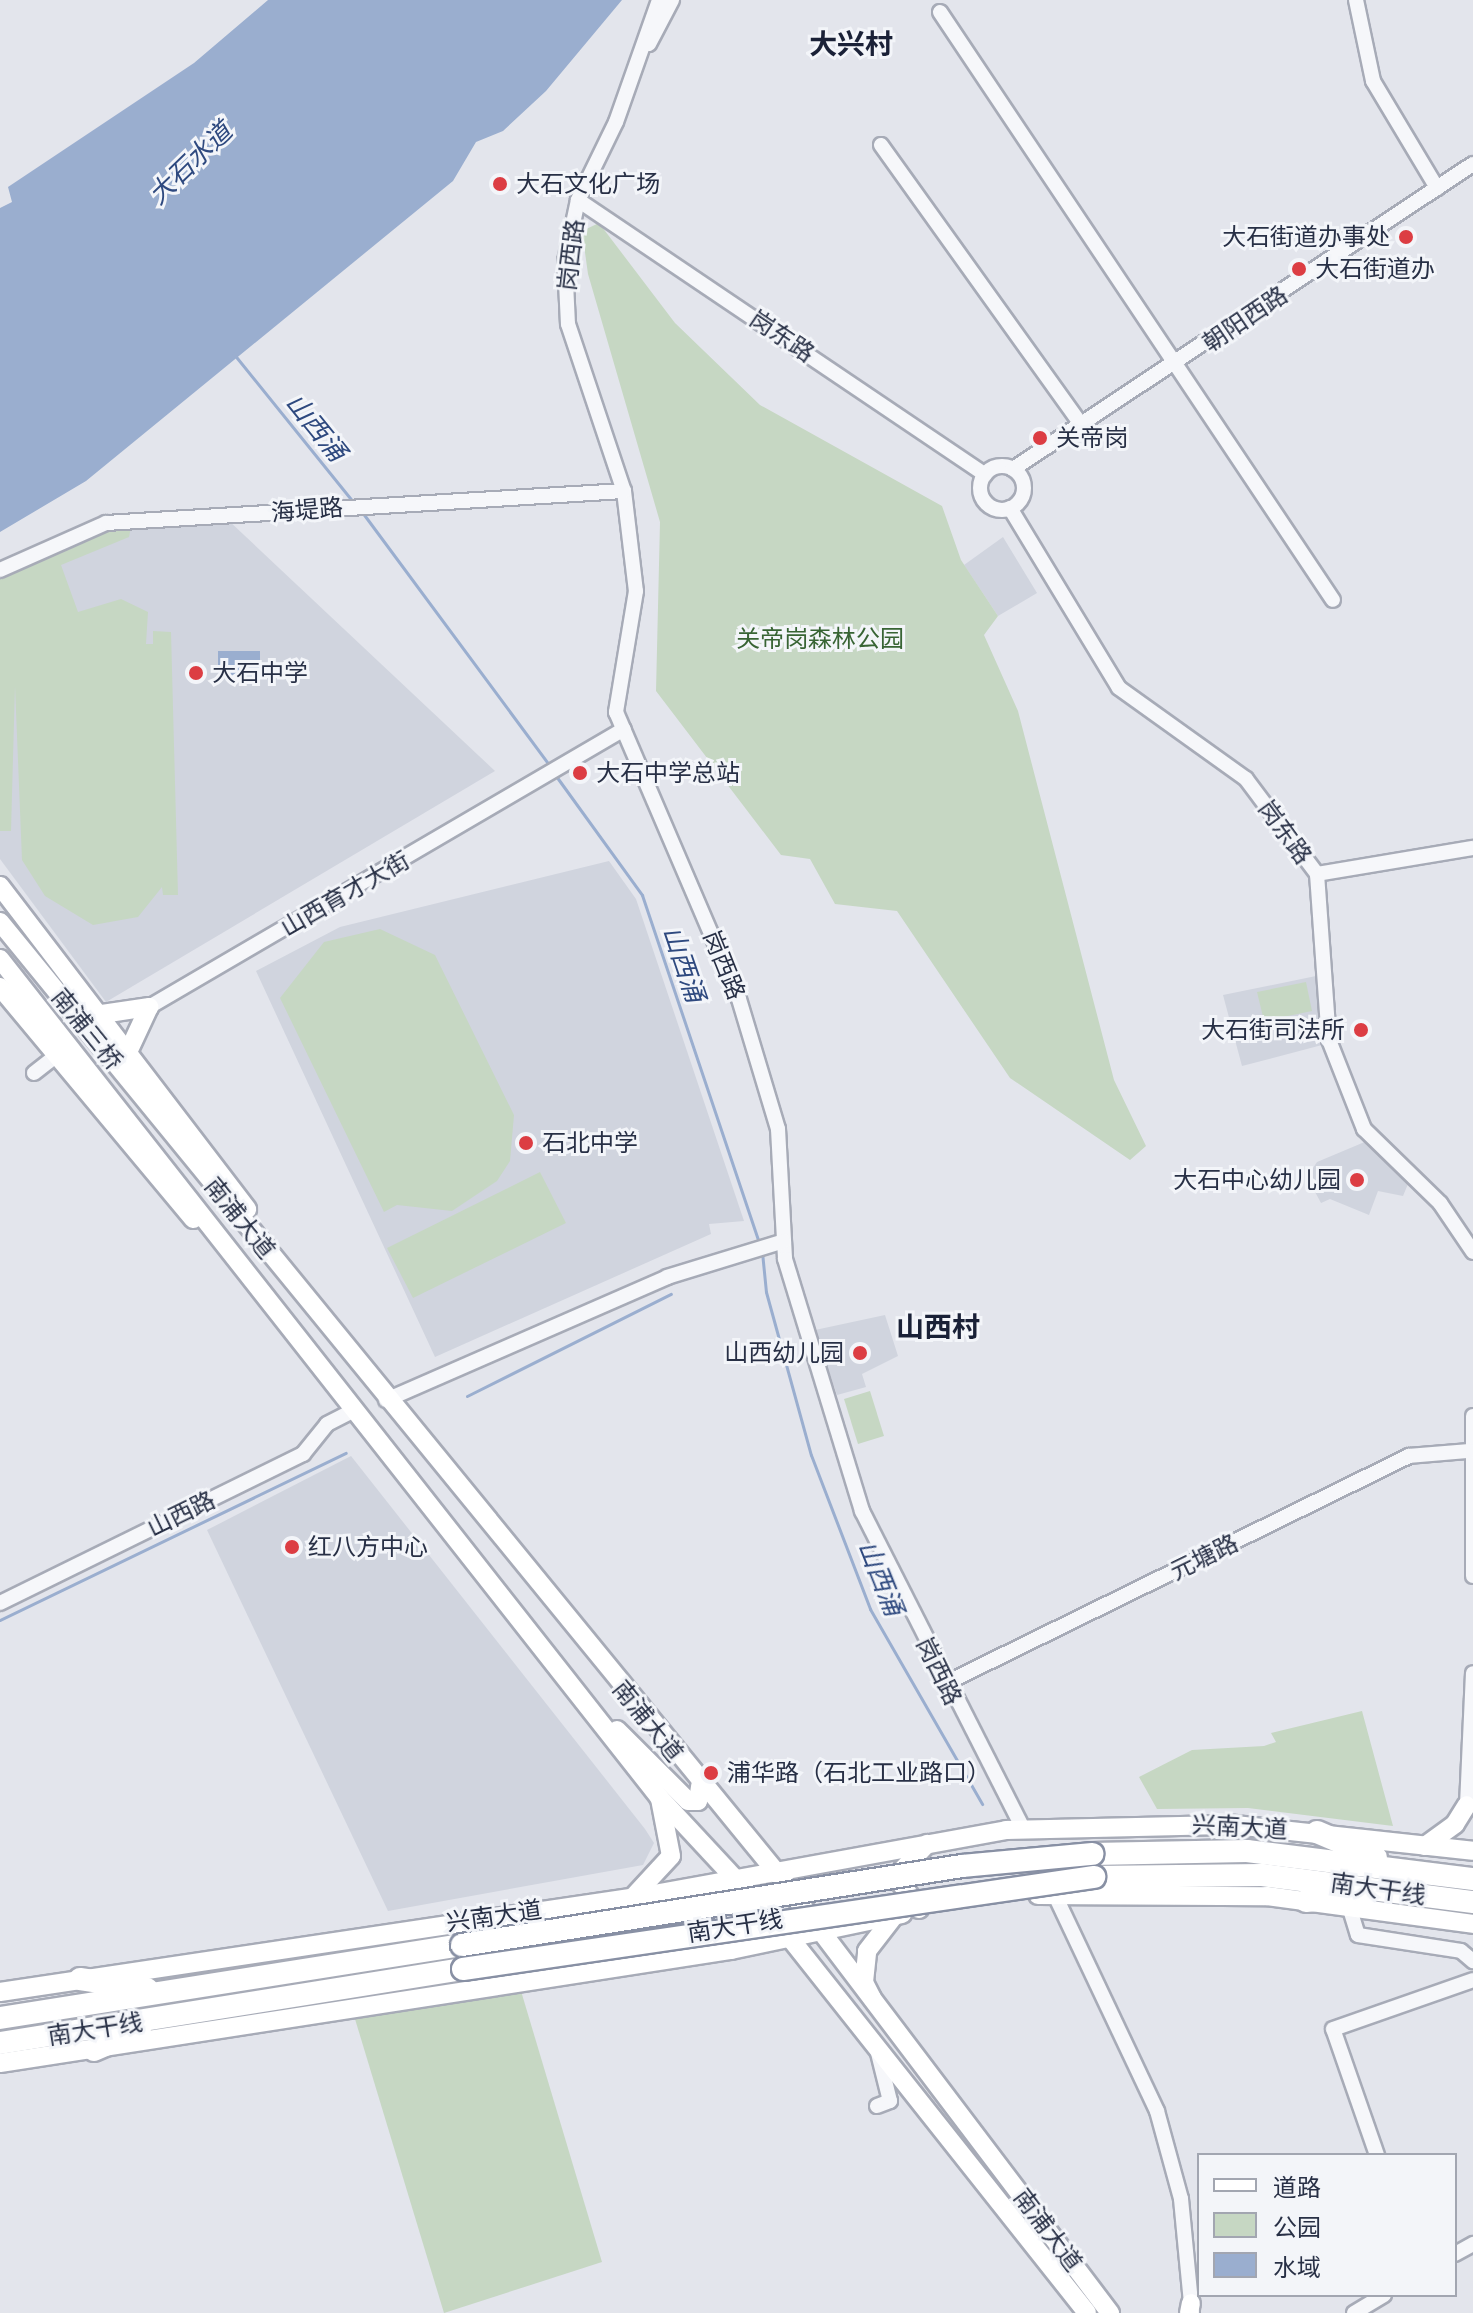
<!DOCTYPE html>
<meta charset="utf-8">
<style>
body{margin:0}
#map{position:relative;width:1473px;height:2313px;overflow:hidden;background:#e3e5ec;font-family:"PT Sans Narrow","Noto Sans SC",sans-serif}
div>[style]{position:absolute}
.built>*{inset:0;background:#d0d4de}
.green>*{inset:0;background:#c6d7c3}
.water>*{inset:0;background:#9aaecf}
.stream>*{height:3px;margin:-1.5px;padding:0 1.5px;transform-origin:1.5px;border-radius:1.5px;background:#9aaecf}
.roads{filter:drop-shadow(2px 0 #a7abb7) drop-shadow(-2px 0 #a7abb7) drop-shadow(0 2px #a7abb7) drop-shadow(0 -2px #a7abb7)}
.minor>*{height:14px;margin:-7px;padding:0 7px;transform-origin:7px;border-radius:7px;background:#f6f7fa}
.minor>.ring{margin:-7px;padding:0;box-sizing:content-box;background:none;border:14px solid #f6f7fa;border-radius:50%}
.major>*{height:18px;margin:-9px;padding:0 9px;transform-origin:9px;border-radius:9px;background:#fff}
.highway>*{height:22px;margin:-11px;padding:0 11px;transform-origin:11px;border-radius:11px;background:#fff}
.bridges{filter:drop-shadow(2px 0 #8890a4) drop-shadow(-2px 0 #8890a4) drop-shadow(0 2px #8890a4) drop-shadow(0 -2px #8890a4)}
.highway-bridge>*{height:22px;margin:-11px;padding:0 11px;transform-origin:11px;border-radius:11px;background:#fff}
.dots>*{width:22px;height:22px;translate:-50% -50%;box-sizing:border-box;border:4px solid #f3f5f9;border-radius:50%}
span{translate:-50% -50%;white-space:nowrap;text-align:center;line-height:1.15;-webkit-text-stroke:6px #f3f5f9;paint-order:stroke}
.poi-label{font-size:24px;color:#283046}
.left{translate:0 -50%;text-align:left}
.right{translate:-100% -50%;text-align:right}
.street-label{font-size:24px;color:#283046}
.park-label{font-size:24px;color:#386434}
.water-label{font-size:26px;color:#2e497f;font-style:italic}
.quarter-label{font-size:28px;color:#1a2137;font-weight:700}
.legend{position:absolute;left:1197px;top:2153px;width:260px;height:144px;box-sizing:border-box;background:#f3f5f9;border:2px solid #a2a6b1;margin:0;padding:10px 14px;list-style:none;font-size:24px;color:#283046}
.legend li{display:flex;align-items:center;gap:16px;height:40px}
.legend b{width:40px;border:2px solid #a2a6b1}
</style>
<div id="map">
<div class="built">
<i style="clip-path:polygon(227px 519px,495px 771px,106px 1002px,0 859px,0 576px,109px 528px)"></i>
<i style="clip-path:polygon(1003px 537px,1037px 593px,998px 616px,964px 565px)"></i>
<i style="clip-path:polygon(609px 861px,636px 899px,744px 1221px,709px 1224px,711px 1234px,435px 1357px,256px 971px,340px 927px)"></i>
<i style="clip-path:polygon(1316px 976px,1322px 1045px,1242px 1066px,1223px 995px)"></i>
<i style="clip-path:polygon(1367px 1141px,1408px 1184px,1403px 1196px,1378px 1191px,1369px 1215px,1330px 1199px,1321px 1203px,1307px 1177px,1317px 1162px)"></i>
<i style="clip-path:polygon(885px 1315px,898px 1356px,862px 1374px,866px 1387px,837px 1395px,815px 1330px)"></i>
<i style="clip-path:polygon(351px 1456px,645px 1829px,654px 1843px,643px 1865px,388px 1911px,207px 1530px)"></i>
</div>
<div class="green">
<i style="clip-path:polygon(599px 223px,675px 323px,760px 405px,942px 506px,961px 560px,998px 616px,984px 635px,1018px 711px,1114px 1080px,1146px 1146px,1130px 1160px,1010px 1078px,897px 911px,835px 904px,810px 859px,781px 855px,656px 691px,660px 522px,588px 274px,582px 231px)"></i>
<i style="clip-path:polygon(131px 527px,129px 537px,61px 565px,78px 612px,121px 599px,148px 612px,146px 644px,153px 644px,153px 631px,171px 632px,178px 895px,163px 895px,162px 887px,138px 917px,93px 925px,45px 896px,22px 860px,15px 686px,11px 831px,0 831px,0 575px,109px 528px)"></i>
<i style="clip-path:polygon(380px 929px,435px 955px,514px 1115px,510px 1161px,497px 1181px,452px 1211px,397px 1205px,384px 1212px,280px 998px,324px 942px)"></i>
<i style="clip-path:polygon(1306px 982px,1312px 1011px,1264px 1021px,1257px 992px)"></i>
<i style="clip-path:polygon(540px 1172px,566px 1223px,413px 1298px,387px 1248px)"></i>
<i style="clip-path:polygon(870px 1391px,884px 1436px,858px 1444px,844px 1399px)"></i>
<i style="clip-path:polygon(1362px 1711px,1393px 1826px,1248px 1808px,1157px 1809px,1139px 1777px,1192px 1750px,1264px 1746px,1276px 1742px,1271px 1733px)"></i>
<i style="clip-path:polygon(521px 1991px,602px 2262px,444px 2313px,355px 2019px)"></i>
</div>
<div class="water">
<i style="clip-path:polygon(268px 0,622px 0,546px 91px,503px 131px,476px 142px,453px 181px,86px 481px,0 532px,0 208px,12px 202px,8px 187px,194px 63px)"></i>
<i style="clip-path:polygon(218px 651px,260px 651px,260px 679px,218px 679px)"></i>
</div>
<div class="stream">
<i style="left:233px;top:353px;width:193px;rotate:51.1deg"></i>
<i style="left:362px;top:512px;width:316px;rotate:53.5deg"></i>
<i style="left:556px;top:776px;width:147px;rotate:54.1deg"></i>
<i style="left:642px;top:895px;width:369px;rotate:71.4deg"></i>
<i style="left:762px;top:1252px;width:40px;rotate:84.3deg"></i>
<i style="left:766px;top:1292px;width:169px;rotate:74.6deg"></i>
<i style="left:811px;top:1455px;width:165px;rotate:69deg"></i>
<i style="left:870px;top:1609px;width:225px;rotate:60.1deg"></i>
<i style="left:467px;top:1396px;width:228px;rotate:-26.6deg"></i>
<i style="left:0;top:1620px;width:384px;rotate:-25.8deg"></i>
</div>
<div class="roads">
<div class="minor">
<i style="left:659px;top:0;width:129px;rotate:109.4deg"></i>
<i style="left:616px;top:122px;width:87px;rotate:116deg"></i>
<i style="left:578px;top:200px;width:62px;rotate:102deg"></i>
<i style="left:565px;top:261px;width:63px;rotate:87.3deg"></i>
<i style="left:568px;top:324px;width:176px;rotate:71.5deg"></i>
<i style="left:624px;top:491px;width:101px;rotate:83.2deg"></i>
<i style="left:636px;top:591px;width:123px;rotate:99.4deg"></i>
<i style="left:616px;top:712px;width:312px;rotate:66.8deg"></i>
<i style="left:739px;top:999px;width:136px;rotate:73.3deg"></i>
<i style="left:778px;top:1129px;width:130px;rotate:86.9deg"></i>
<i style="left:785px;top:1259px;width:264px;rotate:73deg"></i>
<i style="left:862px;top:1511px;width:356px;rotate:63.1deg"></i>
<i style="left:1356px;top:0;width:83px;rotate:78.1deg"></i>
<i style="left:1373px;top:81px;width:125px;rotate:59.1deg"></i>
<i style="left:940px;top:12px;width:707px;rotate:56.24deg"></i>
<i style="left:649px;top:44px;width:50px;rotate:-62.4deg"></i>
<i style="left:881px;top:145px;width:345px;rotate:54.4deg"></i>
<i style="left:578px;top:200px;width:491px;rotate:34deg"></i>
<i class="ring" style="left:980px;top:466px;width:30px;height:30px"></i>
<i style="left:1013px;top:469px;width:552px;rotate:-33.55deg"></i>
<i style="left:1010px;top:508px;width:210px;rotate:58.8deg"></i>
<i style="left:1119px;top:688px;width:156px;rotate:35.6deg"></i>
<i style="left:1246px;top:779px;width:119px;rotate:53.2deg"></i>
<i style="left:1317px;top:874px;width:166px;rotate:85.9deg"></i>
<i style="left:1329px;top:1040px;width:96px;rotate:68.5deg"></i>
<i style="left:1364px;top:1129px;width:106px;rotate:44.2deg"></i>
<i style="left:1440px;top:1203px;width:59px;rotate:56deg"></i>
<i style="left:0;top:570px;width:116px;rotate:-23.9deg"></i>
<i style="left:106px;top:523px;width:519px;rotate:-3.54deg"></i>
<i style="left:1317px;top:874px;width:158px;rotate:-9.5deg"></i>
<i style="left:149px;top:1007px;width:550px;rotate:-30.34deg"></i>
<i style="left:34px;top:1073px;width:28px;rotate:-38deg"></i>
<i style="left:386px;top:1400px;width:307px;rotate:-23.6deg"></i>
<i style="left:667px;top:1277px;width:122px;rotate:-17.1deg"></i>
<i style="left:1473px;top:1416px;width:160px;rotate:90deg"></i>
<i style="left:0;top:1603px;width:338px;rotate:-26.2deg"></i>
<i style="left:303px;top:1454px;width:38px;rotate:-51deg"></i>
<i style="left:327px;top:1424px;width:28px;rotate:-27deg"></i>
<i style="left:944px;top:1684px;width:518px;rotate:-26.12deg"></i>
<i style="left:1409px;top:1456px;width:60px;rotate:-4.8deg"></i>
<i style="left:1467px;top:1805px;width:132px;rotate:-87.4deg"></i>
<i style="left:1054px;top:1893px;width:241px;rotate:64.7deg"></i>
<i style="left:1157px;top:2111px;width:91px;rotate:74.7deg"></i>
<i style="left:1181px;top:2199px;width:115px;rotate:84.5deg"></i>
<i style="left:1349px;top:1906px;width:30px;rotate:73deg"></i>
<i style="left:1358px;top:1935px;width:104px;rotate:8.8deg"></i>
<i style="left:1461px;top:1951px;width:16px;rotate:40deg"></i>
<i style="left:877px;top:2106px;width:14px;rotate:-21deg"></i>
<i style="left:890px;top:2101px;width:49px;rotate:-104deg"></i>
<i style="left:1377px;top:2155px;width:133px;rotate:-109.2deg"></i>
<i style="left:1333px;top:2029px;width:148px;rotate:-19.3deg"></i>
<i style="left:1455px;top:2254px;width:21px;rotate:-29deg"></i>
<i style="left:1354px;top:2313px;width:35px;rotate:-31deg"></i>
</div>
<div class="major">
<i style="left:0;top:886px;width:407px;rotate:52.6deg"></i>
<i style="left:0;top:922px;width:1228px;rotate:50.75deg"></i>
<i style="left:777px;top:1873px;width:552px;rotate:52.88deg"></i>
<i style="left:0;top:959px;width:1066px;rotate:51.82deg"></i>
<i style="left:659px;top:1797px;width:192px;rotate:47.1deg"></i>
<i style="left:790px;top:1938px;width:478px;rotate:51.6deg"></i>
<i style="left:0;top:987px;width:302px;rotate:50.2deg"></i>
<i style="left:102px;top:1014px;width:48px;rotate:-8.5deg"></i>
<i style="left:129px;top:1050px;width:47px;rotate:-65.1deg"></i>
<i style="left:617px;top:1730px;width:100px;rotate:45deg"></i>
<i style="left:688px;top:1801px;width:10px"></i>
<i style="left:698px;top:1801px;width:15px;rotate:-82deg"></i>
<i style="left:1425px;top:1846px;width:37px;rotate:-36deg"></i>
<i style="left:1455px;top:1824px;width:22px;rotate:-58deg"></i>
<i style="left:1038px;top:1895px;width:229px;rotate:0.3deg"></i>
<i style="left:1267px;top:1896px;width:208px;rotate:7.7deg"></i>
<i style="left:634px;top:1896px;width:54px;rotate:-47.2deg"></i>
<i style="left:671px;top:1856px;width:58px;rotate:-100.9deg"></i>
<i style="left:919px;top:1909px;width:32px;rotate:-125deg"></i>
<i style="left:901px;top:1883px;width:14px;rotate:-82deg"></i>
<i style="left:903px;top:1869px;width:35px;rotate:-46deg"></i>
<i style="left:0;top:1992px;width:656px;rotate:-8.5deg"></i>
<i style="left:649px;top:1895px;width:363px;rotate:-10.3deg"></i>
<i style="left:1006px;top:1830px;width:229px;rotate:-1.3deg"></i>
<i style="left:1235px;top:1825px;width:239px;rotate:6.2deg"></i>
<i style="left:872px;top:1998px;width:18px;rotate:-117deg"></i>
<i style="left:864px;top:1982px;width:31px;rotate:-84deg"></i>
<i style="left:867px;top:1951px;width:44px;rotate:-52.4deg"></i>
<i style="left:0;top:2063px;width:740px;rotate:-8.79deg"></i>
<i style="left:731px;top:1950px;width:175px;rotate:-11.9deg"></i>
<i style="left:1189px;top:2313px;width:10px;rotate:-79deg"></i>
</div>
<div class="highway">
<i style="left:1317px;top:1832px;width:64px;rotate:23deg"></i>
<i style="left:1092px;top:1854px;width:155px;rotate:-1.1deg"></i>
<i style="left:1247px;top:1851px;width:228px;rotate:7.1deg"></i>
<i style="left:1094px;top:1877px;width:168px;rotate:-0.7deg"></i>
<i style="left:1262px;top:1875px;width:213px;rotate:7.3deg"></i>
<i style="left:1306px;top:1901px;width:59px;rotate:-5.8deg"></i>
<i style="left:80px;top:1979px;width:68px;rotate:8.5deg"></i>
<i style="left:0;top:2018px;width:468px;rotate:-9deg"></i>
<i style="left:0;top:2043px;width:469px;rotate:-9.1deg"></i>
<i style="left:94px;top:2050px;width:50px;rotate:-23.5deg"></i>
</div>
</div>
<div class="bridges">
<div class="highway-bridge">
<i style="left:462px;top:1945px;width:506px;rotate:-8.98deg"></i>
<i style="left:962px;top:1866px;width:131px;rotate:-5.3deg"></i>
<i style="left:463px;top:1969px;width:638px;rotate:-8.3deg"></i>
</div>
</div>
<div class="dots">
<i style="left:500px;top:184px;background:#dc3d43"></i>
<i style="left:1406px;top:237px;background:#dc3d43"></i>
<i style="left:1299px;top:269px;background:#dc3d43"></i>
<i style="left:1040px;top:438px;background:#dc3d43"></i>
<i style="left:196px;top:673px;background:#dc3d43"></i>
<i style="left:580px;top:773px;background:#dc3d43"></i>
<i style="left:1361px;top:1030px;background:#dc3d43"></i>
<i style="left:526px;top:1143px;background:#dc3d43"></i>
<i style="left:1357px;top:1180px;background:#dc3d43"></i>
<i style="left:860px;top:1353px;background:#dc3d43"></i>
<i style="left:292px;top:1547px;background:#dc3d43"></i>
<i style="left:711px;top:1773px;background:#dc3d43"></i>
</div>
<div class="poi-label">
<span class="left" style="left:516px;top:184px">大石文化广场</span>
<span class="right" style="left:1390px;top:237px">大石街道办事处</span>
<span class="left" style="left:1315px;top:269px">大石街道办</span>
<span class="left" style="left:1056px;top:438px">关帝岗</span>
<span class="left" style="left:212px;top:673px">大石中学</span>
<span class="left" style="left:596px;top:773px">大石中学总站</span>
<span class="right" style="left:1345px;top:1030px">大石街司法所</span>
<span class="left" style="left:542px;top:1143px">石北中学</span>
<span class="right" style="left:1341px;top:1180px">大石中心幼儿园</span>
<span class="right" style="left:844px;top:1353px">山西幼儿园</span>
<span class="left" style="left:308px;top:1547px">红八方中心</span>
<span class="left" style="left:727px;top:1773px">浦华路（石北工业路口）</span>
</div>
<div class="street-label">
<span style="left:571px;top:255px;rotate:-83deg">岗西路</span>
<span style="left:1245px;top:319px;rotate:-34deg">朝阳西路</span>
<span style="left:782px;top:336px;rotate:34deg">岗东路</span>
<span style="left:307px;top:510px;rotate:-5deg">海堤路</span>
<span style="left:1285px;top:832px;rotate:54deg">岗东路</span>
<span style="left:345px;top:894px;rotate:-30deg">山西育才大街</span>
<span style="left:724px;top:965px;rotate:68deg">岗西路</span>
<span style="left:87px;top:1029px;rotate:51deg">南浦三桥</span>
<span style="left:240px;top:1218px;rotate:51deg">南浦大道</span>
<span style="left:181px;top:1514px;rotate:-26deg">山西路</span>
<span style="left:1204px;top:1557px;rotate:-26deg">元塘路</span>
<span style="left:939px;top:1671px;rotate:64deg">岗西路</span>
<span style="left:648px;top:1721px;rotate:51deg">南浦大道</span>
<span style="left:1240px;top:1827px;rotate:3deg">兴南大道</span>
<span style="left:1378px;top:1889px;rotate:8deg">南大干线</span>
<span style="left:494px;top:1916px;rotate:-8deg">兴南大道</span>
<span style="left:735px;top:1926px;rotate:-9deg">南大干线</span>
<span style="left:95px;top:2029px;rotate:-9deg">南大干线</span>
<span style="left:1048px;top:2230px;rotate:53deg">南浦大道</span>
</div>
<div class="park-label">
<span style="left:820px;top:639px">关帝岗森林公园</span>
</div>
<div class="water-label">
<span style="left:190px;top:163px;rotate:-44deg">大石水道</span>
<span style="left:316px;top:427px;rotate:51deg">山西涌</span>
<span style="left:684px;top:964px;rotate:71deg">山西涌</span>
<span style="left:881px;top:1578px;rotate:68deg">山西涌</span>
</div>
<div class="quarter-label">
<span style="left:851px;top:44px">大兴村</span>
<span style="left:938px;top:1327px">山西村</span>
</div>
<ul class="legend">
<li><b style="height:10px;background:#fff"></b>道路</li>
<li><b style="height:22px;background:#c6d7c3"></b>公园</li>
<li><b style="height:22px;background:#9aaecf"></b>水域</li>
</ul>
</div>
